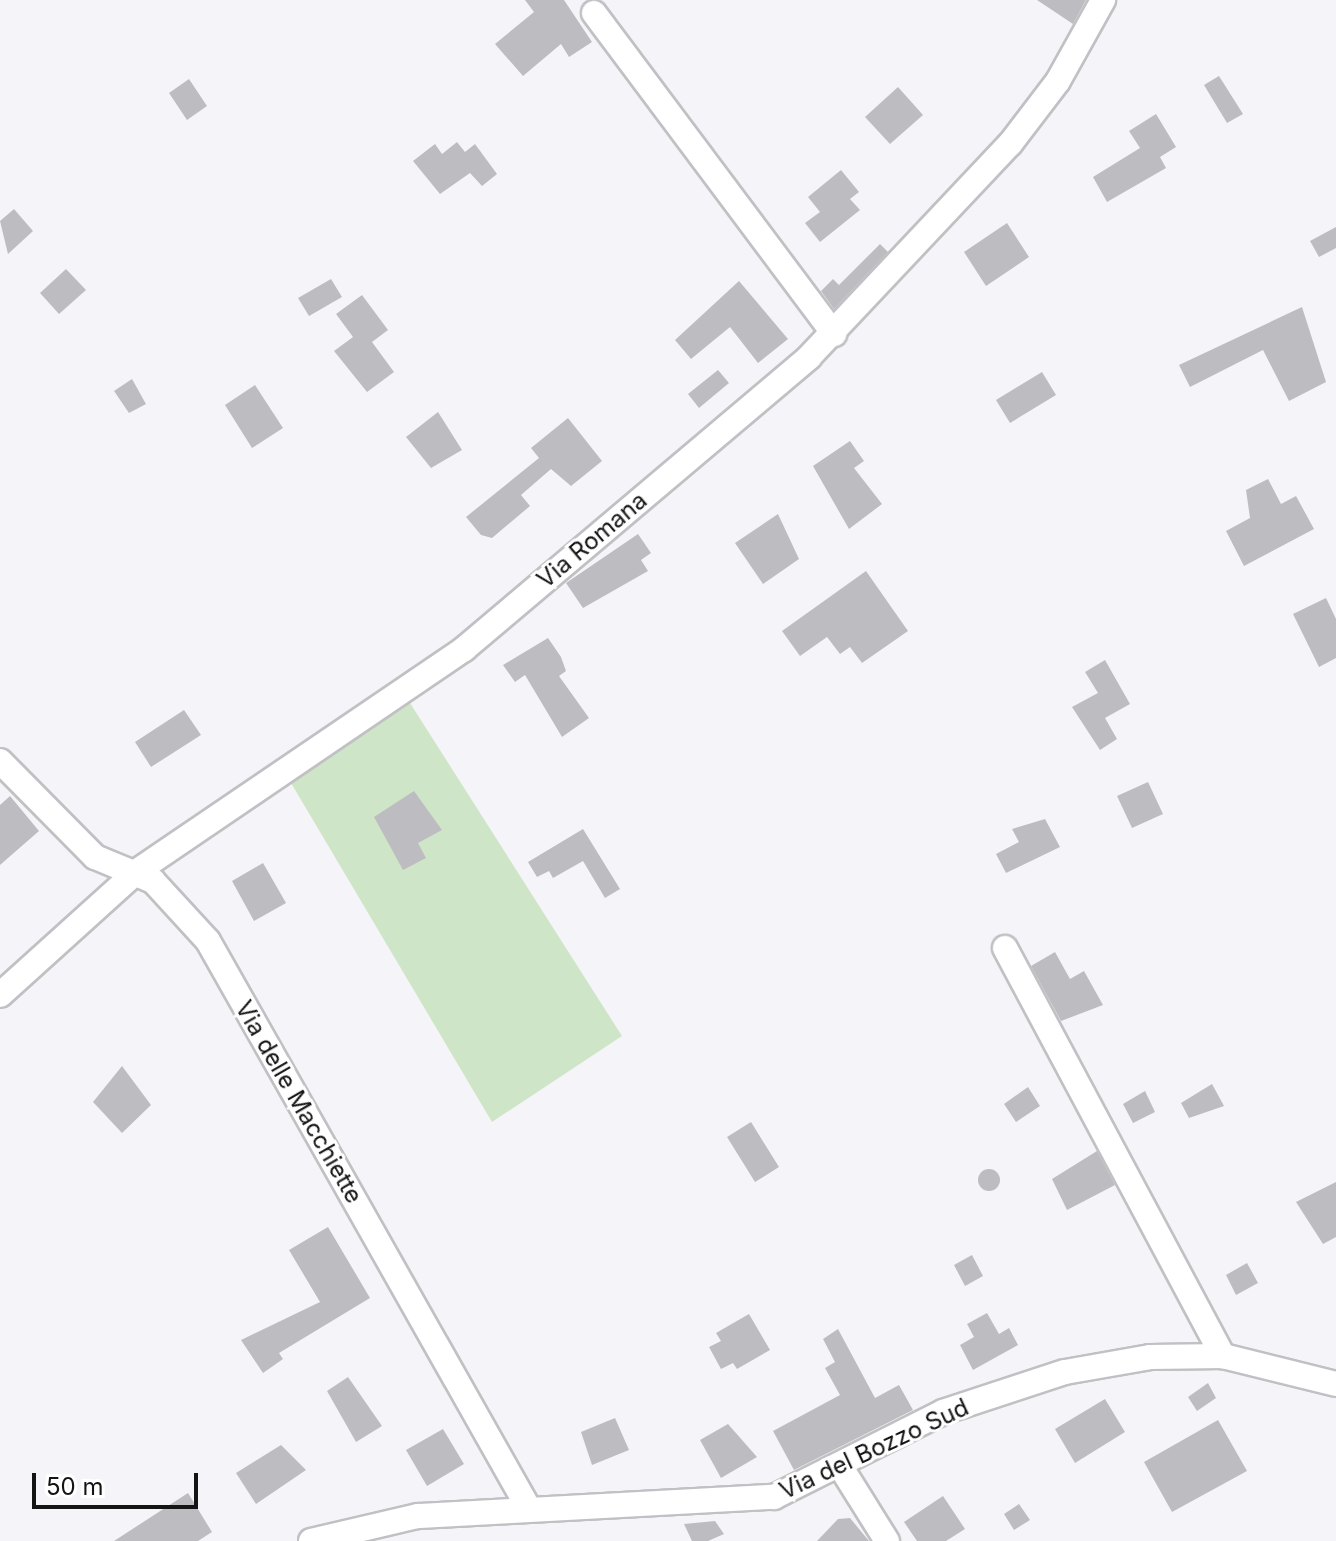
<!DOCTYPE html>
<style>
body{margin:0}
#map{position:relative;width:1336px;height:1541px;overflow:hidden;background:#f5f5f9;font-family:Inter,sans-serif}
div>[style]{position:absolute}
.green>*{inset:0;background:#cfe5c7}
.building>*{inset:0;background:#bdbdc1}
.round{border-radius:50%}
.roads{filter:drop-shadow(2px 0 #c1c0c4) drop-shadow(-2px 0 #c1c0c4) drop-shadow(0 2px #c1c0c4) drop-shadow(0 -2px #c1c0c4)}
.minor>*{height:24px;margin:-12px;padding:0 12px;transform-origin:12px;border-radius:12px;background:#fff}
span{translate:-50% -50%;white-space:nowrap;text-align:center;line-height:1.15;-webkit-text-stroke:6px #fff;paint-order:stroke}
.street-label{font-size:24px;color:#141415}
.scale{position:absolute;left:32px;top:1473px;width:166px;height:36px;box-sizing:border-box;border:4px solid #141415;border-top:0;padding-left:10px;font-size:24px;line-height:28px;white-space:nowrap;color:#141415;-webkit-text-stroke:6px #fff;paint-order:stroke}
</style>
<div id="map">
<div class="green">
<i style="clip-path:polygon(410px 703px,622px 1036px,492px 1122px,291px 783px)"></i>
</div>
<div class="building">
<i style="clip-path:polygon(525px 0,564px 0,592px 42px,569px 57px,561px 44px,523px 76px,495px 44px,534px 12px)"></i>
<i style="clip-path:polygon(1037px 0,1086px 0,1073px 24px)"></i>
<i style="clip-path:polygon(1219px 76px,1243px 114px,1227px 123px,1204px 85px)"></i>
<i style="clip-path:polygon(189px 79px,207px 106px,187px 120px,169px 93px)"></i>
<i style="clip-path:polygon(898px 87px,923px 115px,890px 144px,865px 117px)"></i>
<i style="clip-path:polygon(1156px 114px,1176px 147px,1160px 157px,1166px 168px,1107px 202px,1093px 177px,1140px 148px,1129px 131px)"></i>
<i style="clip-path:polygon(457px 142px,465px 152px,475px 144px,497px 174px,482px 186px,470px 173px,440px 194px,413px 161px,435px 144px,442px 154px)"></i>
<i style="clip-path:polygon(841px 170px,859px 192px,850px 199px,860px 210px,820px 242px,805px 223px,820px 212px,808px 197px)"></i>
<i style="clip-path:polygon(14px 209px,33px 231px,8px 254px,0 221px)"></i>
<i style="clip-path:polygon(1007px 223px,1029px 257px,986px 286px,964px 252px)"></i>
<i style="clip-path:polygon(1336px 227px,1336px 248px,1319px 257px,1310px 241px)"></i>
<i style="clip-path:polygon(880px 244px,888px 252px,834px 309px,821px 291px,833px 279px,839px 285px)"></i>
<i style="clip-path:polygon(66px 269px,86px 290px,59px 314px,40px 293px)"></i>
<i style="clip-path:polygon(331px 279px,342px 297px,309px 316px,298px 298px)"></i>
<i style="clip-path:polygon(739px 281px,788px 339px,758px 363px,730px 327px,691px 359px,675px 340px)"></i>
<i style="clip-path:polygon(362px 295px,388px 330px,372px 342px,394px 372px,367px 392px,334px 351px,353px 337px,336px 314px)"></i>
<i style="clip-path:polygon(1302px 307px,1326px 382px,1289px 401px,1263px 350px,1190px 387px,1179px 365px)"></i>
<i style="clip-path:polygon(718px 370px,729px 383px,699px 408px,688px 394px)"></i>
<i style="clip-path:polygon(1042px 372px,1056px 395px,1010px 423px,996px 400px)"></i>
<i style="clip-path:polygon(132px 379px,146px 404px,129px 413px,114px 391px)"></i>
<i style="clip-path:polygon(255px 385px,283px 428px,252px 448px,225px 405px)"></i>
<i style="clip-path:polygon(438px 412px,462px 450px,431px 468px,406px 437px)"></i>
<i style="clip-path:polygon(568px 418px,602px 461px,571px 486px,551px 469px,521px 495px,530px 506px,492px 538px,481px 535px,466px 517px,539px 458px,531px 448px)"></i>
<i style="clip-path:polygon(850px 441px,864px 461px,854px 468px,882px 504px,849px 529px,813px 466px)"></i>
<i style="clip-path:polygon(1268px 479px,1281px 504px,1296px 496px,1314px 529px,1244px 566px,1226px 531px,1250px 518px,1246px 490px)"></i>
<i style="clip-path:polygon(778px 514px,799px 559px,763px 584px,735px 543px)"></i>
<i style="clip-path:polygon(638px 534px,651px 553px,641px 560px,648px 571px,583px 608px,566px 583px)"></i>
<i style="clip-path:polygon(866px 571px,908px 631px,862px 663px,850px 647px,840px 654px,827px 637px,800px 656px,782px 631px)"></i>
<i style="clip-path:polygon(1326px 598px,1336px 619px,1336px 658px,1319px 667px,1293px 614px)"></i>
<i style="clip-path:polygon(548px 638px,561px 657px,566px 671px,559px 676px,589px 718px,562px 737px,525px 675px,515px 682px,503px 665px)"></i>
<i style="clip-path:polygon(1105px 660px,1130px 704px,1105px 718px,1117px 739px,1100px 750px,1072px 707px,1098px 693px,1085px 672px)"></i>
<i style="clip-path:polygon(184px 710px,201px 735px,151px 767px,135px 742px)"></i>
<i style="clip-path:polygon(1148px 782px,1163px 814px,1132px 828px,1117px 796px)"></i>
<i style="clip-path:polygon(414px 791px,442px 830px,418px 843px,426px 858px,403px 870px,374px 817px)"></i>
<i style="clip-path:polygon(10px 796px,39px 831px,0 865px,0 805px)"></i>
<i style="clip-path:polygon(1045px 819px,1060px 847px,1006px 873px,996px 854px,1019px 842px,1012px 829px)"></i>
<i style="clip-path:polygon(583px 829px,620px 889px,605px 898px,583px 861px,553px 878px,549px 871px,537px 877px,528px 862px)"></i>
<i style="clip-path:polygon(263px 863px,286px 903px,254px 921px,232px 881px)"></i>
<i style="clip-path:polygon(1055px 952px,1070px 979px,1084px 971px,1103px 1005px,1061px 1021px,1031px 966px)"></i>
<i style="clip-path:polygon(122px 1066px,151px 1105px,122px 1133px,93px 1102px)"></i>
<i style="clip-path:polygon(1212px 1084px,1224px 1106px,1189px 1118px,1181px 1103px)"></i>
<i style="clip-path:polygon(1028px 1087px,1040px 1106px,1016px 1122px,1004px 1104px)"></i>
<i style="clip-path:polygon(1145px 1091px,1155px 1112px,1133px 1123px,1123px 1104px)"></i>
<i style="clip-path:polygon(751px 1122px,779px 1167px,755px 1182px,727px 1137px)"></i>
<i style="clip-path:polygon(1097px 1151px,1115px 1185px,1067px 1210px,1052px 1179px)"></i>
<i class="round" style="left:978px;top:1169px;width:22px;height:22px"></i>
<i style="clip-path:polygon(1336px 1182px,1336px 1237px,1323px 1244px,1296px 1202px)"></i>
<i style="clip-path:polygon(328px 1227px,370px 1298px,279px 1353px,283px 1359px,263px 1373px,241px 1340px,320px 1302px,289px 1250px)"></i>
<i style="clip-path:polygon(972px 1255px,983px 1276px,965px 1286px,954px 1265px)"></i>
<i style="clip-path:polygon(1247px 1263px,1258px 1283px,1236px 1295px,1226px 1275px)"></i>
<i style="clip-path:polygon(987px 1313px,999px 1334px,1009px 1328px,1018px 1345px,973px 1370px,960px 1345px,974px 1337px,967px 1324px)"></i>
<i style="clip-path:polygon(749px 1314px,770px 1350px,737px 1369px,733px 1363px,721px 1369px,709px 1347px,721px 1341px,716px 1333px)"></i>
<i style="clip-path:polygon(838px 1329px,875px 1398px,899px 1385px,913px 1410px,794px 1470px,773px 1431px,840px 1395px,825px 1368px,835px 1362px,823px 1339px)"></i>
<i style="clip-path:polygon(348px 1377px,382px 1426px,356px 1442px,327px 1391px)"></i>
<i style="clip-path:polygon(1208px 1383px,1216px 1398px,1197px 1411px,1188px 1397px)"></i>
<i style="clip-path:polygon(1105px 1399px,1125px 1432px,1075px 1463px,1055px 1429px)"></i>
<i style="clip-path:polygon(615px 1418px,629px 1450px,592px 1465px,581px 1432px)"></i>
<i style="clip-path:polygon(1218px 1420px,1247px 1471px,1172px 1512px,1144px 1462px)"></i>
<i style="clip-path:polygon(728px 1424px,757px 1457px,721px 1478px,700px 1440px)"></i>
<i style="clip-path:polygon(443px 1429px,464px 1464px,427px 1486px,406px 1450px)"></i>
<i style="clip-path:polygon(281px 1445px,306px 1470px,256px 1504px,236px 1473px)"></i>
<i style="clip-path:polygon(188px 1493px,212px 1532px,198px 1541px,114px 1541px)"></i>
<i style="clip-path:polygon(943px 1496px,965px 1529px,946px 1541px,917px 1541px,904px 1522px)"></i>
<i style="clip-path:polygon(1019px 1504px,1030px 1520px,1014px 1530px,1004px 1514px)"></i>
<i style="clip-path:polygon(850px 1518px,869px 1541px,817px 1541px,838px 1519px)"></i>
<i style="clip-path:polygon(715px 1521px,724px 1534px,708px 1541px,692px 1541px,684px 1524px)"></i>
</div>
<div class="roads">
<div class="minor">
<i style="left:594px;top:13px;width:401px;rotate:53.2deg"></i>
<i style="left:0;top:761px;width:135px;rotate:45.3deg"></i>
<i style="left:95px;top:857px;width:63px;rotate:22.5deg"></i>
<i style="left:153px;top:881px;width:81px;rotate:47.5deg"></i>
<i style="left:208px;top:941px;width:650px;rotate:60.52deg"></i>
<i style="left:1005px;top:948px;width:463px;rotate:61.9deg"></i>
<i style="left:0;top:995px;width:183px;rotate:-42.1deg"></i>
<i style="left:136px;top:872px;width:397px;rotate:-34.2deg"></i>
<i style="left:464px;top:649px;width:452px;rotate:-40.2deg"></i>
<i style="left:809px;top:357px;width:293px;rotate:-46.7deg"></i>
<i style="left:1010px;top:144px;width:79px;rotate:-52.7deg"></i>
<i style="left:1058px;top:81px;width:93px;rotate:-60.9deg"></i>
<i style="left:842px;top:1469px;width:85px;rotate:58deg"></i>
<i style="left:311px;top:1541px;width:110px;rotate:-13.2deg"></i>
<i style="left:418px;top:1516px;width:357px;rotate:-3.1deg"></i>
<i style="left:774px;top:1497px;width:189px;rotate:-26.7deg"></i>
<i style="left:943px;top:1412px;width:128px;rotate:-18.2deg"></i>
<i style="left:1065px;top:1372px;width:86px;rotate:-10deg"></i>
<i style="left:1150px;top:1357px;width:73px;rotate:-0.8deg"></i>
<i style="left:1223px;top:1356px;width:116px;rotate:13.9deg"></i>
</div>
</div>
<div class="street-label">
<span style="left:592px;top:540px;rotate:-40deg">Via Romana</span>
<span style="left:299px;top:1102px;rotate:60deg">Via delle Macchiette</span>
<span style="left:874px;top:1449px;rotate:-25deg">Via del Bozzo Sud</span>
</div>
<div class="scale">50 m</div>
</div>
